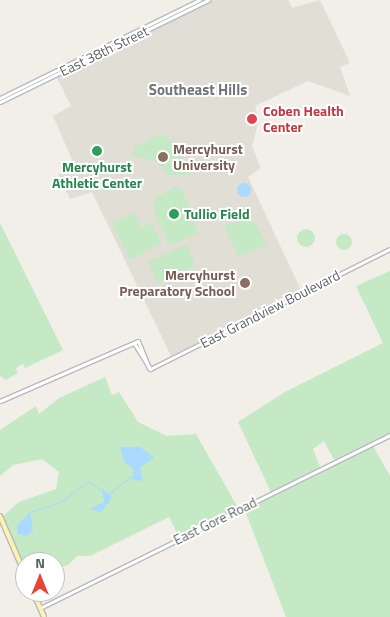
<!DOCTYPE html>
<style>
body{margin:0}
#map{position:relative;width:390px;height:617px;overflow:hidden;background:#f1efe8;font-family:"Titillium Web",sans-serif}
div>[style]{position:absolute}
.education>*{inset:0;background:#e1ded6}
.green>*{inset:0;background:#c5e8c5}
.round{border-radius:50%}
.water>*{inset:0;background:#aadaff}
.stream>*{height:1px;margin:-0.5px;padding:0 0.5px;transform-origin:0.5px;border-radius:0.5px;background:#aadaff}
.roads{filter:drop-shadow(1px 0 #b6babf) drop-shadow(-1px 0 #b6babf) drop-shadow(0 1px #b6babf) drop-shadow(0 -1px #b6babf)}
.secondary>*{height:3px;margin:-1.5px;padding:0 1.5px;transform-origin:1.5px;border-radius:1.5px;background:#fff}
.primary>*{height:4px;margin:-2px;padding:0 2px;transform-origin:2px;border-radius:2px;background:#fff2af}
.dots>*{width:14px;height:14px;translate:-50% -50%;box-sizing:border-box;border:2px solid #fff;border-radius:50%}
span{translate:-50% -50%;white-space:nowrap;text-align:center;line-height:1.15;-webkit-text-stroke:4px #fff;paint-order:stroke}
.street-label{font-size:14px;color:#5f6368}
.health-label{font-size:14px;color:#be3a42;font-weight:700}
.left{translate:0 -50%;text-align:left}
.education-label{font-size:14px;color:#785e54;font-weight:700}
.right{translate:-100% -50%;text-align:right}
.leisure-label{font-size:14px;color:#27864d;font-weight:700}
.neighbourhood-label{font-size:15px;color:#70757a;font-weight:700}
.north{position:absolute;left:15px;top:552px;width:50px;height:50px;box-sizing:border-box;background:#fff;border:1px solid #bfc1c3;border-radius:50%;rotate:0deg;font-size:14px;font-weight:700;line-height:20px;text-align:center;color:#5f6368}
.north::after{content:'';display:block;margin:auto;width:18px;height:22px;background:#ea4335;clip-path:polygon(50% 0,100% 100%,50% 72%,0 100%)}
</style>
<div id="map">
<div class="education">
<i style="clip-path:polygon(211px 0,288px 0,292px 8px,320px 0,350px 63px,340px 67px,350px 96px,308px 81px,255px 106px,259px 120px,252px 146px,261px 168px,248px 177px,301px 290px,171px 356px,92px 192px,70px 199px,58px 174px,76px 169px,53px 116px,71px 106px,56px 76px)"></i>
</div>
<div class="green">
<i style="clip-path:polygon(162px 134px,176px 145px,190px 175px,168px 175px,158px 162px,132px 155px,136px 146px)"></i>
<i style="clip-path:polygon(176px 186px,182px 189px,198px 232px,170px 246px,156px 217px,154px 199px)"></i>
<i style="clip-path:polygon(134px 212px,142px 228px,151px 222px,162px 243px,130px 260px,112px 223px)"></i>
<i style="clip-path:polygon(245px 219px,255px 223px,267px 244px,238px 257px,224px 226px)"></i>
<i style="clip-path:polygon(0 223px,63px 350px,25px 368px,23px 364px,16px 368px,18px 373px,6px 380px,0 376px)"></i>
<i class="round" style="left:297px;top:229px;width:18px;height:18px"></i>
<i class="round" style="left:336px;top:234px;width:16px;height:16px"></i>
<i style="clip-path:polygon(187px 245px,195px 266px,158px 283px,148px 261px)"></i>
<i style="clip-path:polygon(390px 271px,390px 433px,334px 460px,324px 441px,313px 449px,320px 467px,271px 492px,238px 422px,285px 392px,383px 343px,356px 286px)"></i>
<i style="clip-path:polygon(105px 377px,112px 395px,119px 392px,138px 422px,167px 436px,196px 434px,238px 508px,179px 537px,169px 517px,90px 556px,77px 556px,68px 565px,56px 568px,55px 562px,25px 562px,25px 568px,2px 517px,19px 502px,56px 489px,59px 472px,42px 459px,13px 465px,0 476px,0 430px,36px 406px,39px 414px,59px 398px)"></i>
<i style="clip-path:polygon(372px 444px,390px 476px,390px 617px,286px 617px,244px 508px)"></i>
</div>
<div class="water">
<i class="round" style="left:237px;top:183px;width:14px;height:14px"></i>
<i style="clip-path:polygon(120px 447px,140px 447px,154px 457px,140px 468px,143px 481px,131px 479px,134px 470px,124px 461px)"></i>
<i style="clip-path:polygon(102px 489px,111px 495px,111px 500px,101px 512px,89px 509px,104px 502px)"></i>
<i style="clip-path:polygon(30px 512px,33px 530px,27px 536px,18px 534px,17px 526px)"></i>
</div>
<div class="stream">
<i style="left:110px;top:493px;width:26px;rotate:-39deg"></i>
<i style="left:30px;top:512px;width:33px;rotate:-18deg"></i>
<i style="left:61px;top:502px;width:34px;rotate:-38deg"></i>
<i style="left:88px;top:481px;width:16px;rotate:35deg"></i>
</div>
<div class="roads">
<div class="secondary">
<i style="left:0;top:98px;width:222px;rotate:-26.2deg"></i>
<i style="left:0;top:102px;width:232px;rotate:-26.1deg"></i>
<i style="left:134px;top:343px;width:31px;rotate:58deg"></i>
<i style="left:150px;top:369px;width:268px;rotate:-26.6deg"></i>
<i style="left:0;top:401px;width:150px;rotate:-23.5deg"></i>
<i style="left:138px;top:341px;width:29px;rotate:68deg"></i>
<i style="left:40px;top:608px;width:390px;rotate:-26.3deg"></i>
</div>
<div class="primary">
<i style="left:0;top:516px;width:63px;rotate:66.7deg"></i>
<i style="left:33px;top:592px;width:27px;rotate:66deg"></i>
</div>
</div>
<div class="dots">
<i style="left:252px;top:119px;background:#e0444e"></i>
<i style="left:97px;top:151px;background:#2e9e5b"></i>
<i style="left:163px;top:157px;background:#8d6e63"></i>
<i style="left:174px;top:214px;background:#2e9e5b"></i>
<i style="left:245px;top:283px;background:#8d6e63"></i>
</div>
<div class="street-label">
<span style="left:104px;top:51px;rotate:-26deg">East 38th Street</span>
<span style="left:270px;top:309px;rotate:-27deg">East Grandview Boulevard</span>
<span style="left:215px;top:521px;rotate:-26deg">East Gore Road</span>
</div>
<div class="health-label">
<span class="left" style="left:263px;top:119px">Coben Health<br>Center</span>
</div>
<div class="education-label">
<span class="left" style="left:173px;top:157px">Mercyhurst<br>University</span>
<span class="right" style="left:235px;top:283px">Mercyhurst<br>Preparatory School</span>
</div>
<div class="leisure-label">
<span style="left:97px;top:175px">Mercyhurst<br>Athletic Center</span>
<span class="left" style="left:184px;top:214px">Tullio Field</span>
</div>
<div class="neighbourhood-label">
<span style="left:198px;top:90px">Southeast Hills</span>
</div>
<div class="north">N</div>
</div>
